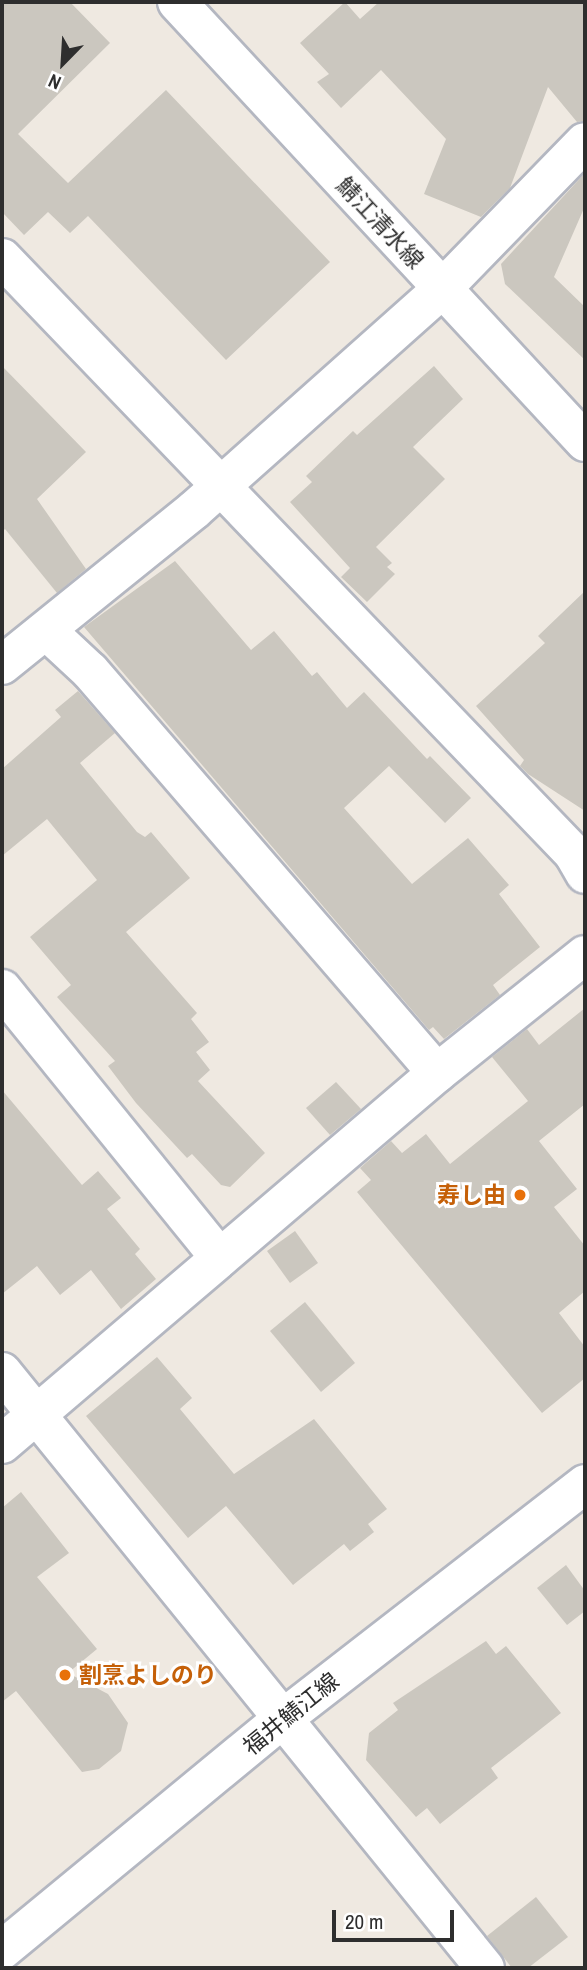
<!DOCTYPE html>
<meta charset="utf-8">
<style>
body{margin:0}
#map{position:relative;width:587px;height:1970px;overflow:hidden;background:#efe9e1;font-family:"Archivo Narrow","Noto Sans JP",sans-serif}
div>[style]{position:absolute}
.building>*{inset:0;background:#cbc7bf}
.roads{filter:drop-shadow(2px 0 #b4b7c1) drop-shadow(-2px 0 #b4b7c1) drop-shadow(0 2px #b4b7c1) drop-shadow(0 -2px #b4b7c1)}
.street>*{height:38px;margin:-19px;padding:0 19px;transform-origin:19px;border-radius:19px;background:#fff}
.secondary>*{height:38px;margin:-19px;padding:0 19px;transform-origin:19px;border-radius:19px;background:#fff}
.dots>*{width:19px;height:19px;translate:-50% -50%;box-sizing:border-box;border:4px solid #fff;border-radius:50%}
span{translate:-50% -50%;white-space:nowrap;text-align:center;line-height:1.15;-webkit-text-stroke:6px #fff;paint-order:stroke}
.street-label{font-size:23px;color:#2e2e2e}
.food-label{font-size:23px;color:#c56008;font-weight:700}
.right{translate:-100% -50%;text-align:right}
.left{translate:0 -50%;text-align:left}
.frame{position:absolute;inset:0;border:4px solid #2e2e2e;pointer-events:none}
.north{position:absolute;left:28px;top:28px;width:70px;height:70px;-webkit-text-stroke:5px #fff;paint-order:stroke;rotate:204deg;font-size:19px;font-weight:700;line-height:28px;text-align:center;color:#2e2e2e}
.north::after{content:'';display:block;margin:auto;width:24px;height:32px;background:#2e2e2e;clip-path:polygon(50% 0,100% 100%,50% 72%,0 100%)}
.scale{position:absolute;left:332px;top:1910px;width:122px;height:32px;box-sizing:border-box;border:4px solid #2e2e2e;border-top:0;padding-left:9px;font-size:21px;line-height:24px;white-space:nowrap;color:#2e2e2e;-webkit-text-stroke:5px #fff;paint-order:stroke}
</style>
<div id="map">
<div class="building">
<i style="clip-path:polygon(2px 2px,70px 2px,110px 43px,18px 134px,68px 183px,166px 90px,330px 262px,226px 360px,88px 216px,70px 233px,48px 212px,24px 235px,2px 212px)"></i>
<i style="clip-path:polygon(345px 2px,360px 19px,379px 2px,585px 2px,585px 121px,577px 122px,548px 87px,510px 188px,481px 217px,424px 194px,446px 139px,381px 70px,341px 108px,317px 82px,329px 74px,300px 43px)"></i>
<i style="clip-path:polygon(585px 173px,585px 206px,554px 277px,585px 307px,585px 360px,505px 284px,501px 264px)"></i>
<i style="clip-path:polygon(2px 366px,86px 452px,37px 499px,86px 569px,57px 593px,5px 529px,2px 532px)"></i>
<i style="clip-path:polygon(434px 366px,463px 399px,413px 447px,445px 479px,376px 547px,392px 563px,387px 567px,395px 574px,367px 602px,341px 577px,350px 568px,290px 502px,312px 482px,306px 476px,353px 431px,357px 435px)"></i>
<i style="clip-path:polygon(175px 561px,251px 650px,274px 631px,312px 676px,317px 672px,347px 708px,364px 692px,427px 759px,430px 756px,471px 798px,445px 823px,389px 766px,344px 808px,412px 884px,468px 838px,509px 885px,499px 894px,540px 947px,493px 985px,500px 995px,444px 1039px,433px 1027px,429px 1030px,84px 627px)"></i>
<i style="clip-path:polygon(585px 591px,585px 811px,528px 774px,520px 766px,524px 760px,476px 706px,545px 643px,538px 636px)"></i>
<i style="clip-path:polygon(78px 691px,115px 733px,80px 763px,137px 832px,145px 837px,151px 832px,190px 878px,126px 932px,197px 1013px,191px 1019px,209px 1042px,196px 1052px,210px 1070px,198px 1081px,265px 1153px,230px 1187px,221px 1185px,192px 1154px,187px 1158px,136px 1103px,108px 1066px,115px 1061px,57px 997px,71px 985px,30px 937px,97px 880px,47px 819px,2px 856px,2px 769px,61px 717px,55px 710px)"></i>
<i style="clip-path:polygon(585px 1008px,585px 1104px,539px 1141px,577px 1189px,554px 1207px,585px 1246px,585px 1291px,559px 1313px,585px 1347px,585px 1378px,542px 1413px,357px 1192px,371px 1180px,360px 1168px,391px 1141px,402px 1153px,426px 1134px,450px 1164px,528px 1101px,492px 1057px,527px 1029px,539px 1045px)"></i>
<i style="clip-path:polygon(336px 1082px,361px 1109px,330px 1135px,306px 1108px)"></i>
<i style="clip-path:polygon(2px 1090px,82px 1185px,98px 1171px,121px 1198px,107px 1209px,140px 1249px,135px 1254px,156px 1279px,121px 1309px,91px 1270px,60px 1295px,37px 1266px,2px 1294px)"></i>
<i style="clip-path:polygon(295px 1231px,318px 1263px,290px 1283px,267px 1251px)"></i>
<i style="clip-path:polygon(305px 1302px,355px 1363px,321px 1392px,270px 1331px)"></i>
<i style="clip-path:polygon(157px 1357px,192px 1398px,180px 1409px,234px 1474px,314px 1419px,387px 1509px,368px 1524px,374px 1532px,350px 1551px,344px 1544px,293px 1585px,226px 1506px,188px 1538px,86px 1416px)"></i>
<i style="clip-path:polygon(21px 1492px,69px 1553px,37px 1577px,97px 1649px,68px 1673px,108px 1694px,128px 1723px,121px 1751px,99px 1769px,82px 1772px,16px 1691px,2px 1702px,2px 1508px)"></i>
<i style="clip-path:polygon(566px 1565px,585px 1591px,585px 1611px,567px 1625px,537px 1588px)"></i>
<i style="clip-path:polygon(486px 1641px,496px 1654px,506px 1646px,561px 1713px,491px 1768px,498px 1778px,440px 1824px,427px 1808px,416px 1817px,366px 1760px,369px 1733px,398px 1710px,393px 1703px)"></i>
<i style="clip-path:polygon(536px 1897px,568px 1937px,528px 1968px,512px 1968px,487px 1936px)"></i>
</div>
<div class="roads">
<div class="street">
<i style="left:2px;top:258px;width:825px;rotate:46.18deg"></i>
<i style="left:573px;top:853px;width:24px;rotate:60deg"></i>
<i style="left:48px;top:632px;width:57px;rotate:42.9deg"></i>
<i style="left:90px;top:671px;width:531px;rotate:49.2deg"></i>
<i style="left:2px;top:665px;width:247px;rotate:-38.9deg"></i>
<i style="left:194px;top:510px;width:331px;rotate:-41.7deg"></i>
<i style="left:441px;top:290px;width:206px;rotate:-45.8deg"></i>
<i style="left:2px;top:989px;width:346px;rotate:51deg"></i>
<i style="left:2px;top:1372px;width:767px;rotate:50.98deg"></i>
<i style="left:2px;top:1444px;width:572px;rotate:-40.46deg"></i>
<i style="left:437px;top:1073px;width:189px;rotate:-38.6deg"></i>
</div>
<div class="secondary">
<i style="left:177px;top:2px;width:600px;rotate:47.16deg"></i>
<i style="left:2px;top:1950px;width:367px;rotate:-39.5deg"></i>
<i style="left:285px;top:1717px;width:380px;rotate:-37.8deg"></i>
</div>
</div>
<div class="dots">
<i style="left:520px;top:1195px;background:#e8710a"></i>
<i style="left:65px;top:1675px;background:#e8710a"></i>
</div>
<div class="street-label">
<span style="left:380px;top:223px;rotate:47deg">鯖江清水線</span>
<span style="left:291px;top:1714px;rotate:-39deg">福井鯖江線</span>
</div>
<div class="food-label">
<span class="right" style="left:506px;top:1195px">寿し由</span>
<span class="left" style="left:79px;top:1675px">割烹よしのり</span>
</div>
<div class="frame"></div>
<div class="north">N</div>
<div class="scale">20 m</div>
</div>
